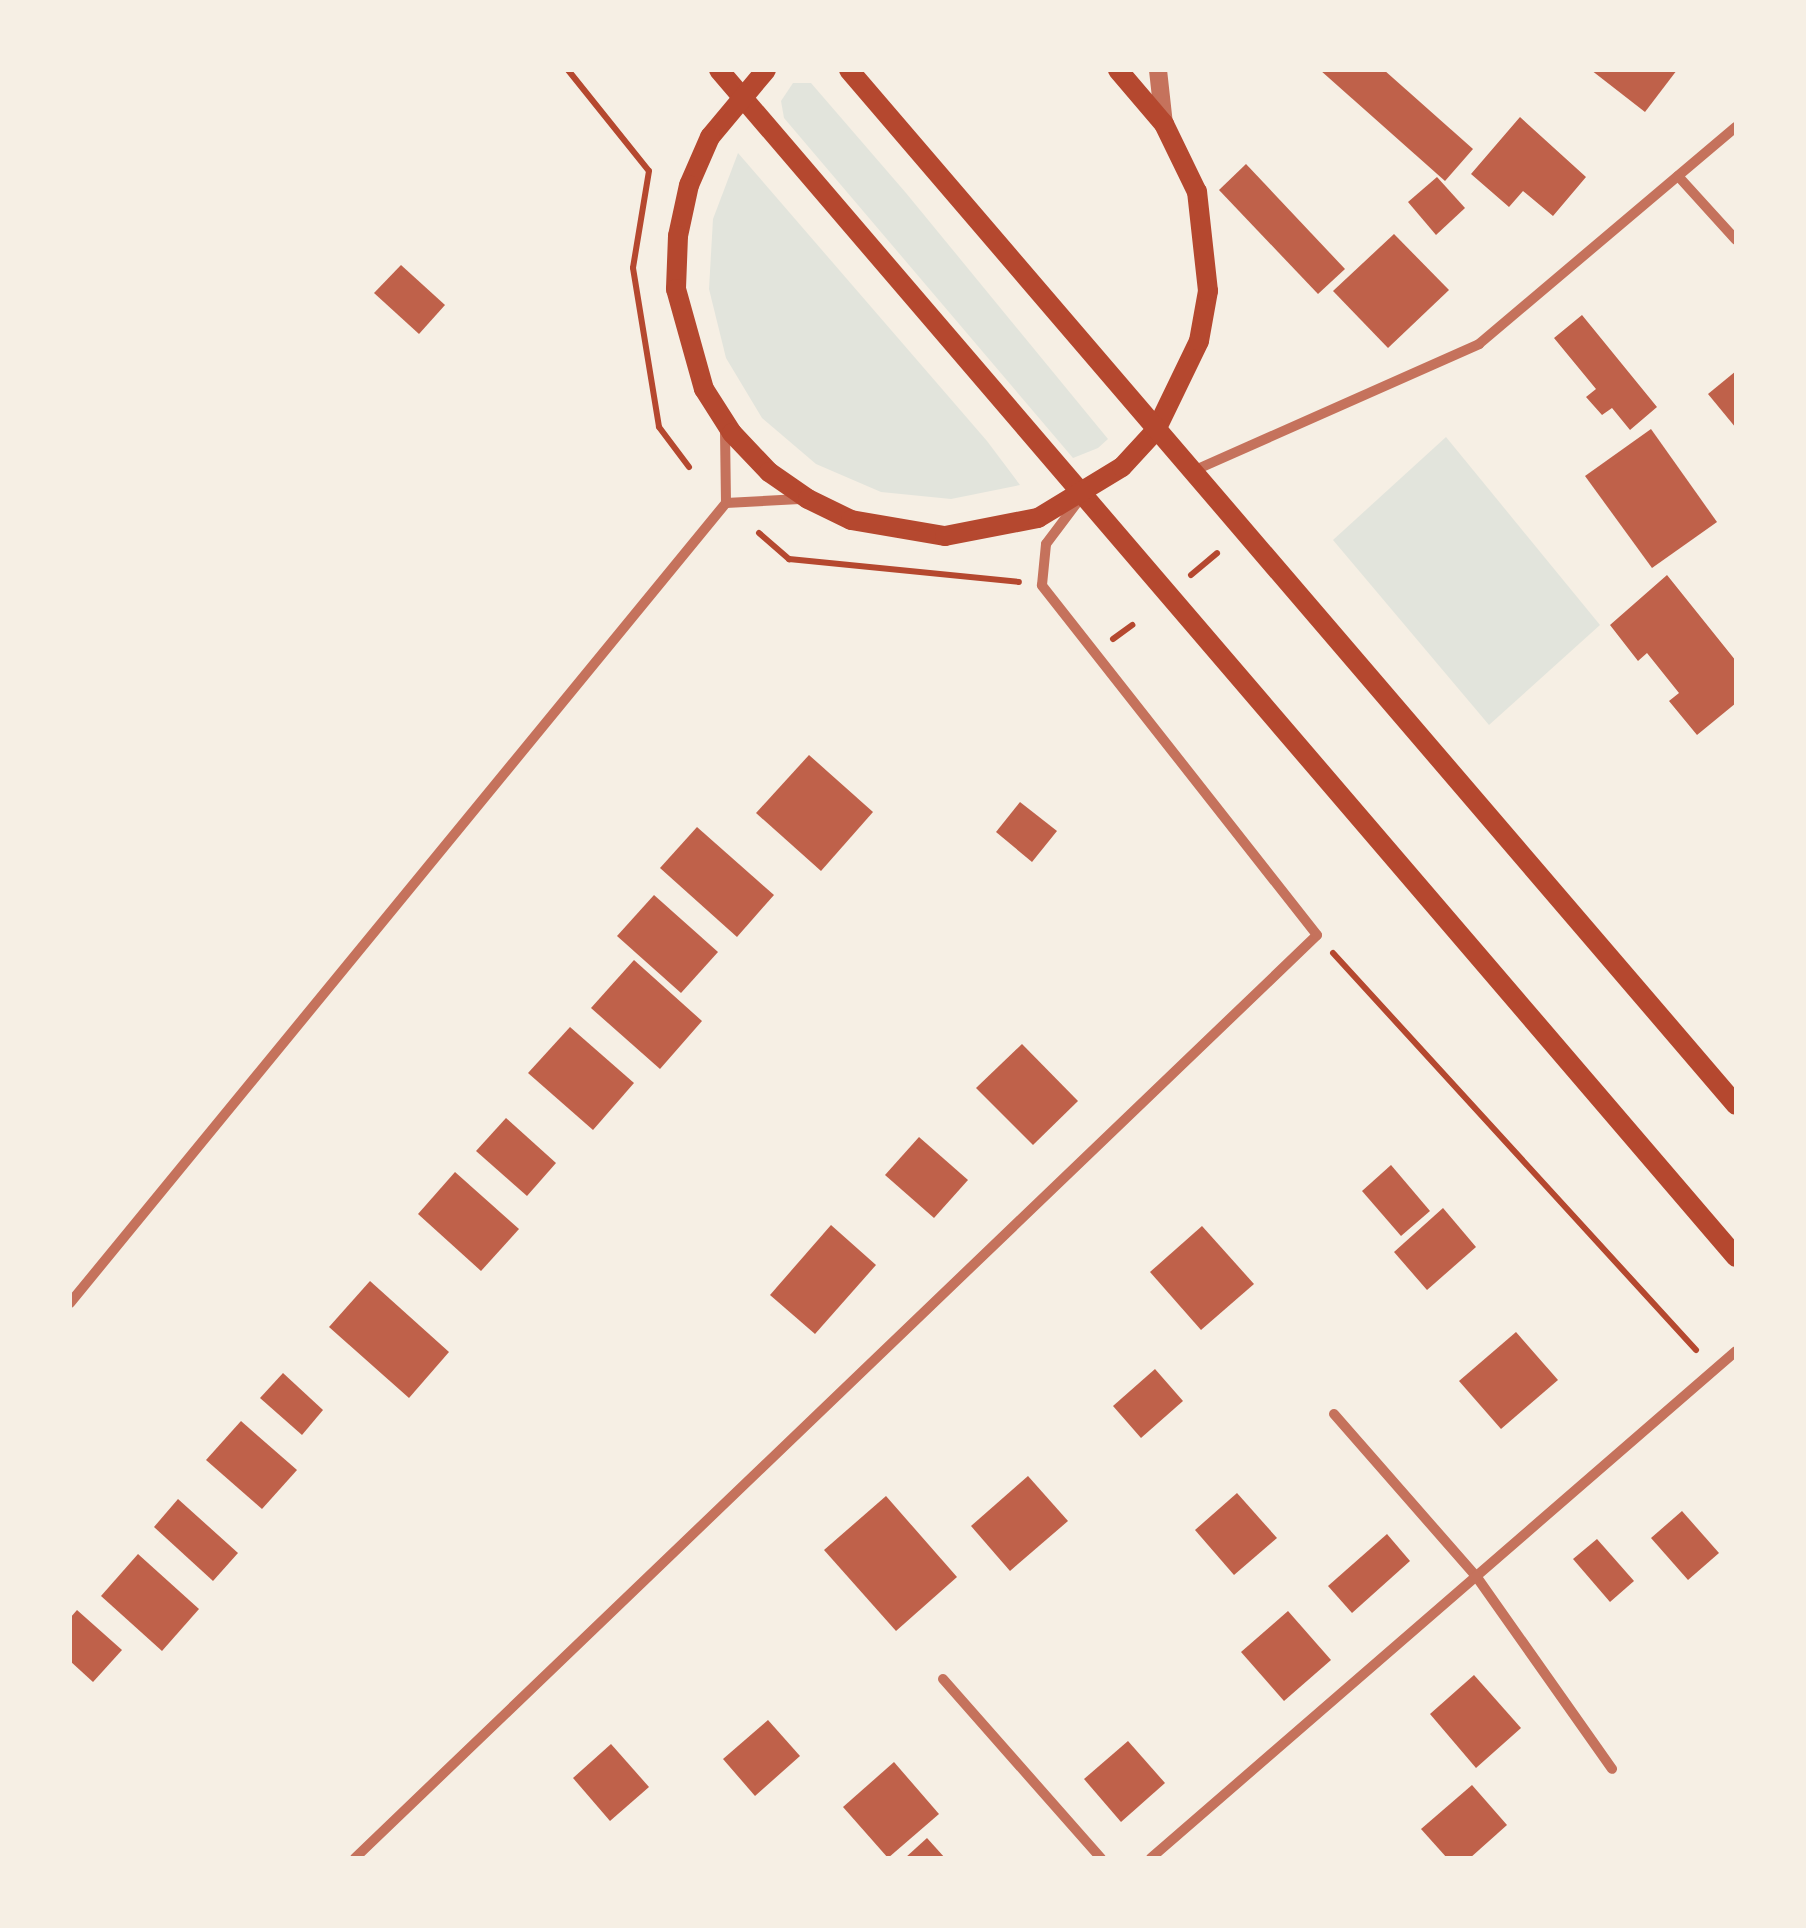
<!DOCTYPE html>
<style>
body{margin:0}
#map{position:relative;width:1806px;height:1928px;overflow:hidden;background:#f6efe4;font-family:"Fira Sans Condensed",sans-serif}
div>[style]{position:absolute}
.green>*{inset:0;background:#e2e4dc}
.building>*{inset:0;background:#bf614a}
.path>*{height:6px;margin:-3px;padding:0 3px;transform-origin:3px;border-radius:3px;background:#b5482f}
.minor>*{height:10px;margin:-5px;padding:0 5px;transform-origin:5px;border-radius:5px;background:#c5725c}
.tertiary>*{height:18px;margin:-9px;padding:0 9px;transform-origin:9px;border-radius:9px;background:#c5725c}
.secondary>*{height:20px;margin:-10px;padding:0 10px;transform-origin:10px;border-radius:10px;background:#b5482f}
span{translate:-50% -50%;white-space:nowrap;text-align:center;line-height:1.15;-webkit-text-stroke:10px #f6efe4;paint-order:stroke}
.frame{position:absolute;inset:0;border:72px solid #f6efe4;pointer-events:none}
</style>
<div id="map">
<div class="green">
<i style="clip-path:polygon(793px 83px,811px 83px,906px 193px,1108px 439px,1098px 448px,1073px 458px,784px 118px,781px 101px)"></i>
<i style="clip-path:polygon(738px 153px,987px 441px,1020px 485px,951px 499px,881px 492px,816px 464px,762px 418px,726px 358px,709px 289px,713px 219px)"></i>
<i style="clip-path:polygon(1446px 437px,1600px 625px,1489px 725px,1333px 540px)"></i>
</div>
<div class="building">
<i style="clip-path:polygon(1320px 70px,1384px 70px,1473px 149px,1445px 181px)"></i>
<i style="clip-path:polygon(1591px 70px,1677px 70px,1645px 112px)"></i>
<i style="clip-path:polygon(1520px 117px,1586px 177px,1553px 216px,1523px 191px,1509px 207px,1471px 174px)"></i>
<i style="clip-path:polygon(1246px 164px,1345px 269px,1318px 294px,1219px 190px)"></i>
<i style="clip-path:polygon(1437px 177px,1465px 208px,1436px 235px,1408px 202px)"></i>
<i style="clip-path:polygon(1394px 234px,1449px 290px,1388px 348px,1333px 291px)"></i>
<i style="clip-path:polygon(401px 265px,445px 305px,419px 334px,374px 293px)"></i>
<i style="clip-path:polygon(1582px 315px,1657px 407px,1630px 430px,1612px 408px,1602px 415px,1586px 397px,1596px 389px,1554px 338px)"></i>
<i style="clip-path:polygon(1736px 371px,1736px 428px,1708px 394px)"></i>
<i style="clip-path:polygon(1651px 429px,1717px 522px,1652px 568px,1585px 476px)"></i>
<i style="clip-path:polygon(1667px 575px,1736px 661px,1736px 703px,1697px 735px,1669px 701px,1679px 693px,1647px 653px,1638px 661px,1610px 625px)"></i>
<i style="clip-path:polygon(809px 755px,873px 812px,821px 871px,756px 813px)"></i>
<i style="clip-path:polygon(1020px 802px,1057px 831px,1032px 862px,996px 832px)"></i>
<i style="clip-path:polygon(697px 827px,774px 895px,737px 937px,660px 868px)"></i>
<i style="clip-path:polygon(654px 895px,718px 952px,681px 993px,617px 936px)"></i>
<i style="clip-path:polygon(634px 960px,702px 1021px,660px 1069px,591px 1008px)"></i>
<i style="clip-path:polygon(570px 1027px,634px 1083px,593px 1130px,528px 1073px)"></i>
<i style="clip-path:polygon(1022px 1044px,1078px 1101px,1033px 1145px,976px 1088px)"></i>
<i style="clip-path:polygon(506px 1118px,556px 1163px,527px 1196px,476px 1151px)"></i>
<i style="clip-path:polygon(919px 1137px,968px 1180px,934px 1218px,885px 1175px)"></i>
<i style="clip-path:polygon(1391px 1165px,1430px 1211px,1401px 1236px,1362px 1191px)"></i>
<i style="clip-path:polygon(455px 1172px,519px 1229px,481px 1271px,418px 1214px)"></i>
<i style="clip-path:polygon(1443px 1208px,1476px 1247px,1427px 1290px,1394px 1252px)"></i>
<i style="clip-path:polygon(831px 1225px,876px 1265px,815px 1334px,770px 1295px)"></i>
<i style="clip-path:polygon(1202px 1226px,1254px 1284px,1201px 1330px,1150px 1272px)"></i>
<i style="clip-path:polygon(370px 1281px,449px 1352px,409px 1398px,329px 1327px)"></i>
<i style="clip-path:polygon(1516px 1332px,1558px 1380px,1501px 1429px,1459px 1381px)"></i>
<i style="clip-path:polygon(1155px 1369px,1183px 1401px,1141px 1438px,1113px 1406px)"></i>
<i style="clip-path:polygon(283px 1373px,323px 1410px,302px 1435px,260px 1398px)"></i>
<i style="clip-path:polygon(241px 1421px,297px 1470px,262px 1509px,206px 1460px)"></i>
<i style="clip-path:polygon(1028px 1476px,1068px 1521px,1010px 1571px,971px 1526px)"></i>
<i style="clip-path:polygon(1237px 1493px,1277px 1538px,1234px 1575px,1195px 1530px)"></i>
<i style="clip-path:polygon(886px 1496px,957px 1577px,896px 1631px,824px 1550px)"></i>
<i style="clip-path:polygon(178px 1499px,238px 1553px,213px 1581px,154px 1527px)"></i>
<i style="clip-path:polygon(1682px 1511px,1719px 1553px,1688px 1580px,1651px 1538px)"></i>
<i style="clip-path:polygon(1387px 1534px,1410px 1561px,1352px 1613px,1328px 1586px)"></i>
<i style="clip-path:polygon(1597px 1539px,1634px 1581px,1610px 1602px,1573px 1559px)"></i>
<i style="clip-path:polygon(138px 1554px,199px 1609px,162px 1651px,101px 1596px)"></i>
<i style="clip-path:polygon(77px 1610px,122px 1650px,93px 1682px,70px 1661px,70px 1618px)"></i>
<i style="clip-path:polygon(1288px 1611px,1331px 1660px,1284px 1701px,1241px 1652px)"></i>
<i style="clip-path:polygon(1474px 1675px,1521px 1728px,1476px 1768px,1430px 1714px)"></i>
<i style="clip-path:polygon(768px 1720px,800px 1756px,755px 1796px,723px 1759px)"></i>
<i style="clip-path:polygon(1128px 1741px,1165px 1783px,1121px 1822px,1084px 1779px)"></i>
<i style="clip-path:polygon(611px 1744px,649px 1787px,610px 1821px,573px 1778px)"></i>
<i style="clip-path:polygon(894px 1762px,939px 1814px,888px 1858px,843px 1807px)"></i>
<i style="clip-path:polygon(1472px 1785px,1507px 1825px,1470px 1858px,1447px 1858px,1421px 1829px)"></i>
<i style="clip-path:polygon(927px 1838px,945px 1858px,905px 1858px)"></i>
</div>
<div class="path">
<i style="left:568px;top:70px;width:129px;rotate:51.3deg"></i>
<i style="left:649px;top:171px;width:98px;rotate:99.4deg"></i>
<i style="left:633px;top:268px;width:161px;rotate:80.7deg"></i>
<i style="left:659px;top:427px;width:50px;rotate:53.1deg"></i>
<i style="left:759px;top:533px;width:40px;rotate:41deg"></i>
<i style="left:789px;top:559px;width:231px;rotate:5.7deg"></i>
<i style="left:1191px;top:575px;width:34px;rotate:-40deg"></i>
<i style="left:1113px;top:639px;width:24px;rotate:-36deg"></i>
<i style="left:1333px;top:953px;width:538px;rotate:47.56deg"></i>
</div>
<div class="minor">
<i style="left:1678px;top:176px;width:86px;rotate:47.8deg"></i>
<i style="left:1193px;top:471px;width:313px;rotate:-23.9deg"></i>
<i style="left:1479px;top:344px;width:336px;rotate:-40.2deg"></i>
<i style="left:726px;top:503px;width:74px;rotate:-3.1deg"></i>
<i style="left:70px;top:1303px;width:1035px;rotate:-50.65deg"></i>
<i style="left:726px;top:503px;width:74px;rotate:-90.8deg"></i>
<i style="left:1334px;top:1414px;width:215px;rotate:48.8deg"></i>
<i style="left:1476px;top:1576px;width:236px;rotate:54.8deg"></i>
<i style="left:943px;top:1679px;width:239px;rotate:48.6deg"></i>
<i style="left:355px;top:1858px;width:1333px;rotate:-43.81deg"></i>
<i style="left:1317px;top:935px;width:445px;rotate:-128.2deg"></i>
<i style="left:1042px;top:585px;width:41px;rotate:-84.4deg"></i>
<i style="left:1046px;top:544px;width:55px;rotate:-53.1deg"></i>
<i style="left:1151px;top:1858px;width:774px;rotate:-40.91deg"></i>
</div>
<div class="tertiary">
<i style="left:1158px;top:70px;width:54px;rotate:83.7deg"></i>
</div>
<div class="secondary">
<i style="left:719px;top:70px;width:1563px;rotate:49.41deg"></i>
<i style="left:766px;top:70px;width:87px;rotate:129.9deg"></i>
<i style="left:710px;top:137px;width:52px;rotate:113.6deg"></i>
<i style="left:689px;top:185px;width:52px;rotate:102.2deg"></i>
<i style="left:678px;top:236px;width:53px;rotate:92.2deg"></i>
<i style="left:676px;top:289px;width:104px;rotate:74.4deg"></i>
<i style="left:704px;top:389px;width:52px;rotate:57.5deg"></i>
<i style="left:732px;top:433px;width:54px;rotate:46.5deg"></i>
<i style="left:769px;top:472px;width:47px;rotate:34.7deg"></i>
<i style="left:808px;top:499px;width:48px;rotate:26deg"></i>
<i style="left:851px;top:520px;width:95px;rotate:9.7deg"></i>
<i style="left:945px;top:536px;width:95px;rotate:-11deg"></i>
<i style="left:1038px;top:518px;width:98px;rotate:-31.3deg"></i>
<i style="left:1122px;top:467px;width:50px;rotate:-47.4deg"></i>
<i style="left:1156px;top:430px;width:99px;rotate:-64.2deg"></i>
<i style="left:1199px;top:341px;width:51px;rotate:-79.8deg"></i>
<i style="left:1208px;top:291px;width:100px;rotate:-96.3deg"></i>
<i style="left:1197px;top:192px;width:76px;rotate:-115.9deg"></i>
<i style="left:1164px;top:124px;width:71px;rotate:-130.4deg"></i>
<i style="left:849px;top:70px;width:1363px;rotate:49.4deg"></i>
</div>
<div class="frame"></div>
</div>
